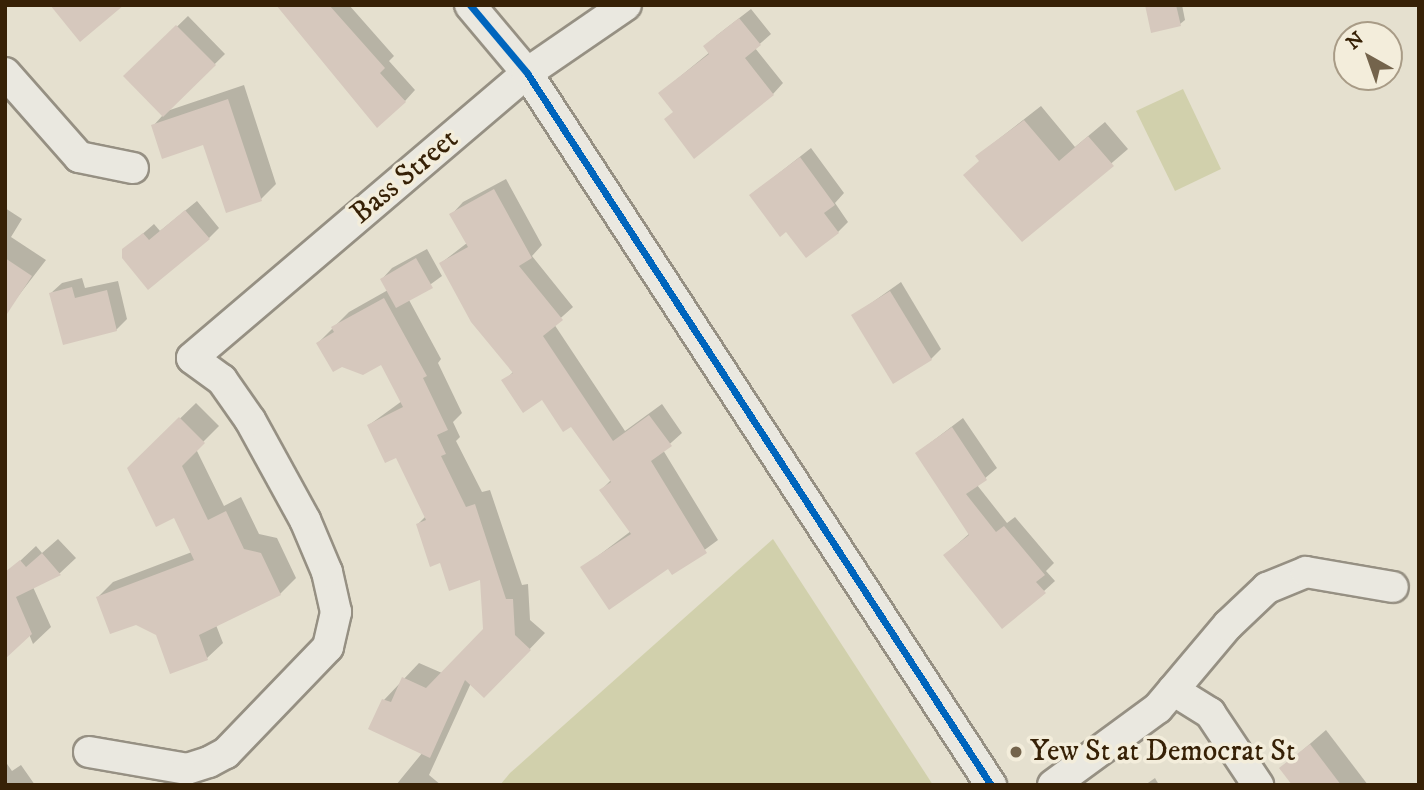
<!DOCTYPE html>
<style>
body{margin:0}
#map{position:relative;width:1424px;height:790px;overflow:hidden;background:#e5e0cf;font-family:"IM FELL DW Pica",serif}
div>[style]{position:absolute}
.green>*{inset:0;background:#d1d0ac}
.shadow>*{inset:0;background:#0003}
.building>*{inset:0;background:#d6c8bd}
.roads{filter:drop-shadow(2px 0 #969083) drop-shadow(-2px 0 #969083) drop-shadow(0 2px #969083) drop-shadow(0 -2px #969083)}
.minor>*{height:30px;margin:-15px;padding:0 15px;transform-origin:15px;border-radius:15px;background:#eae8e0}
.bus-1>*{height:7px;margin:-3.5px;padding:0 3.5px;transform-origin:3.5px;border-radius:3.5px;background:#0065bd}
.dots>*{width:19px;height:19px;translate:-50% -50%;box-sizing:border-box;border:4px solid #f3eddb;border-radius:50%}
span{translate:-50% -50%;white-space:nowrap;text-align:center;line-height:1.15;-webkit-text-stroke:7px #f3eddb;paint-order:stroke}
.street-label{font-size:30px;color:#372106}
.poi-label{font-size:30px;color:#372106}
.left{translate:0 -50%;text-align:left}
.frame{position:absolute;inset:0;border:7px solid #372106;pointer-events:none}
.north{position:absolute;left:1333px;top:21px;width:70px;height:70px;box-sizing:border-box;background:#f3eddb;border:2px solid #a89b86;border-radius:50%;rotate:320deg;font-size:19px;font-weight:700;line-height:28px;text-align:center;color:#372106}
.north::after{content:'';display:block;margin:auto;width:24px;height:32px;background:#74644c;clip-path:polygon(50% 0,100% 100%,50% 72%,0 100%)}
</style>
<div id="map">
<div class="green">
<i style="clip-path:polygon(1183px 89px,1221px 169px,1175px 191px,1136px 111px)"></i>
<i style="clip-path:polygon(773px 539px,933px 785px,500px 785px,510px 773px)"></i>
</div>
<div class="shadow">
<i style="clip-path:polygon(278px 5px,349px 5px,394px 56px,389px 61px,415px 90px,405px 101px)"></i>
<i style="clip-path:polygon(1149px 5px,1182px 5px,1185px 20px,1180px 24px)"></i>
<i style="clip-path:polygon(751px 9px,771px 34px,755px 48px,783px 83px,773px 94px,674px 111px,660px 93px,710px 52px,716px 36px)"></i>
<i style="clip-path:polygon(188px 16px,225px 54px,167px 111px,244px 85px,276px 184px,261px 199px,205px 143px,153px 126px,163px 115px,126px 76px)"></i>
<i style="clip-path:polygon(1041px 106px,1075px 147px,1105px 122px,1128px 149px,1022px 240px,977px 156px)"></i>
<i style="clip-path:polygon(811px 148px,844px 193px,835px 203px,848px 222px,838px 232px,751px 195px)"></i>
<i style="clip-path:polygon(506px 179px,542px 245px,532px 256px,573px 307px,554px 324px,625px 431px,662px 404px,682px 433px,663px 450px,718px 540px,673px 573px,669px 566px,582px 568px,631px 531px,601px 490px,611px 480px,572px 424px,543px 398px,504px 381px,514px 371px,441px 263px,467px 243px,452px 214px,463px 202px)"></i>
<i style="clip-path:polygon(197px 201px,219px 228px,209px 238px,124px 250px,154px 224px,160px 231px)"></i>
<i style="clip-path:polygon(5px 208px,22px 219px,11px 237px,46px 260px,9px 308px,5px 305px)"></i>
<i style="clip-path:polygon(427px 249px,442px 276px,409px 300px,441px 359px,438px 363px,462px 413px,453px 422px,460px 437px,456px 441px,482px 492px,490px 490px,522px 585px,528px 584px,530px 620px,545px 633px,500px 680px,471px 683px,429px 775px,441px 785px,396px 785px,423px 752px,371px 728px,384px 700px,419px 663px,442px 673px,485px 630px,482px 578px,441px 561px,418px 524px,426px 516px,397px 456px,369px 425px,402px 401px,381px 363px,318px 343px,349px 312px,388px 290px,382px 279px,392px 268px)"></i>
<i style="clip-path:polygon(82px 278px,85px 288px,118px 281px,127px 319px,116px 330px,51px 293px,62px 283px)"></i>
<i style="clip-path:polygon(901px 282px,941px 349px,931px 359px,853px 316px)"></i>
<i style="clip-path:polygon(196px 403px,219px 426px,196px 449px,224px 506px,241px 497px,259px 534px,277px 538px,296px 578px,280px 594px,216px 625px,223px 643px,207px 658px,98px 597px,113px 582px,192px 552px,175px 516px,129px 468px)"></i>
<i style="clip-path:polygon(963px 418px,997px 468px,977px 485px,1007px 523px,1015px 517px,1054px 563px,1046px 571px,1055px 581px,1044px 591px,945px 555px,970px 533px,917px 453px)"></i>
<i style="clip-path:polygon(58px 539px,76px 558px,60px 573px,33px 587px,51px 627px,33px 644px,5px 575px,36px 546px,42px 553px)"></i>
<i style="clip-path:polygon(1326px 730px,1368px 785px,1295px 785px,1282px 768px)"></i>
<i style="clip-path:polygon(5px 761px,12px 771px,21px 765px,35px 785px,5px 785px)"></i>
<i style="clip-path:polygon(1155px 778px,1159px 785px,1145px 785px)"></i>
</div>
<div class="building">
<i style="clip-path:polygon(50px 5px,124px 5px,80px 42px)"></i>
<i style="clip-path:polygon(276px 5px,329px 5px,385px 68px,380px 73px,406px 102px,377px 128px)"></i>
<i style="clip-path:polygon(1145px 5px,1176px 5px,1181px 26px,1151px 33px)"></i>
<i style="clip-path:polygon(739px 18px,761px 45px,745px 58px,774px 95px,694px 159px,664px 119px,673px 112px,658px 93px,709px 54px,703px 46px)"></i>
<i style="clip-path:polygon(176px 25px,216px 65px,163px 117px,123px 76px)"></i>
<i style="clip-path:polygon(228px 99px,262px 201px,226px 213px,203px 145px,162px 159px,151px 125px)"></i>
<i style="clip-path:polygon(1024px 120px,1059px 161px,1088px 136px,1114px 166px,1022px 242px,963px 175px,979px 161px,975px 156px)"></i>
<i style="clip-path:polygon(800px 157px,835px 205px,824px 213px,839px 233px,806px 258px,786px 232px,780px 237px,749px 195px)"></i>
<i style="clip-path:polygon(494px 189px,532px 258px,519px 266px,563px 320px,543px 336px,613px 441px,649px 415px,672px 446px,651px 461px,707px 553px,672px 575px,668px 569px,609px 610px,580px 567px,631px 534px,599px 490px,611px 482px,571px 427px,563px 432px,542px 400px,523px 413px,501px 380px,513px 373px,471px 322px,439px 263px,468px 247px,449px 214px)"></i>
<i style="clip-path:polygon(185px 210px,210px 239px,148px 290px,122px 258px,122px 249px,143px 233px,149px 240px)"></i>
<i style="clip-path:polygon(5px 258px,32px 276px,5px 317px)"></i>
<i style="clip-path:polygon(416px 258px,433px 288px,396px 308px,380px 279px)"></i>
<i style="clip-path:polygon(72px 287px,75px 298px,107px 290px,117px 331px,63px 345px,49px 293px)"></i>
<i style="clip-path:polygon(890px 291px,932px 360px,893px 384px,851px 315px)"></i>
<i style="clip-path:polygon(384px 298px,427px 376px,423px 378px,448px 430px,437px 435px,446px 454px,441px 456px,466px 507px,475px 504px,506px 599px,513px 599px,515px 635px,531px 650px,484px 698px,465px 680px,430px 758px,368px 729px,382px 699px,391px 702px,402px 677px,426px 688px,483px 629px,480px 580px,449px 591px,440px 563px,430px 567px,416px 524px,426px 520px,396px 458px,385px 463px,367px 425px,403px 407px,381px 365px,363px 375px,342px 367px,333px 372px,316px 343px,334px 332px,331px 327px)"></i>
<i style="clip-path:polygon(179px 417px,205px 443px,182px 466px,208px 520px,226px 511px,244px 549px,261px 553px,281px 595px,199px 635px,208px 660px,170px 674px,156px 635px,136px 625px,110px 634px,96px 597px,194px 560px,174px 518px,156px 527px,127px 468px)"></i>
<i style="clip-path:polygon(952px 427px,987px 480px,966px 494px,996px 532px,1004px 526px,1045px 575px,1036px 582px,1046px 593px,1002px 629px,943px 555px,969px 535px,915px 453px)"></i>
<i style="clip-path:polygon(42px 553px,61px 575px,16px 597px,32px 634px,5px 659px,5px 572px,20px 560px,26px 567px)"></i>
<i style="clip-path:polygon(1310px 744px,1341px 785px,1292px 785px,1279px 768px)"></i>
</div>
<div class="roads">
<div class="minor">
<i style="left:470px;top:5px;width:89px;rotate:50deg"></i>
<i style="left:527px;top:73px;width:850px;rotate:56.91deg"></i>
<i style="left:5px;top:73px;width:112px;rotate:48.6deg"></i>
<i style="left:79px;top:157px;width:55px;rotate:11.5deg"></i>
<i style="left:1173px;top:690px;width:44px;rotate:31.9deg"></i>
<i style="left:1210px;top:713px;width:87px;rotate:56.3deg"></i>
<i style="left:89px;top:752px;width:99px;rotate:9.8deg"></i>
<i style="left:187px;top:769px;width:23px;rotate:-18deg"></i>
<i style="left:209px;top:762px;width:19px;rotate:-28deg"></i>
<i style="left:226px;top:753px;width:147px;rotate:-46.1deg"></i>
<i style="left:328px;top:647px;width:36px;rotate:-77deg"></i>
<i style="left:336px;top:612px;width:41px;rotate:-102.7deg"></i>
<i style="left:327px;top:572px;width:56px;rotate:-112.9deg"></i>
<i style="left:305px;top:520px;width:114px;rotate:-118.8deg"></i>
<i style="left:250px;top:420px;width:49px;rotate:-125deg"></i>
<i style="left:222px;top:380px;width:37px;rotate:-144deg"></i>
<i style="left:192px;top:358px;width:440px;rotate:-40.4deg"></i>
<i style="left:527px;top:73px;width:120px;rotate:-34.5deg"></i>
<i style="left:1053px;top:785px;width:130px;rotate:-36.3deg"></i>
<i style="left:1158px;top:708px;width:109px;rotate:-49.9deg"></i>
<i style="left:1228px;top:625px;width:54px;rotate:-43.5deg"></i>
<i style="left:1267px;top:588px;width:42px;rotate:-22.3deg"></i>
<i style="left:1306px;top:572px;width:88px;rotate:9.8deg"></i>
</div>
</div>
<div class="bus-1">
<i style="left:470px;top:5px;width:89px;rotate:50deg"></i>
<i style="left:527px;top:73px;width:850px;rotate:56.91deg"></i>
</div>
<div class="dots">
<i style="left:1016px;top:752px;background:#74644c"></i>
</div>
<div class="street-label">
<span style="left:405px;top:177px;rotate:-40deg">Bass Street</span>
</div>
<div class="poi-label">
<span class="left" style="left:1030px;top:752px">Yew St at Democrat St</span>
</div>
<div class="frame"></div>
<div class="north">N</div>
</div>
